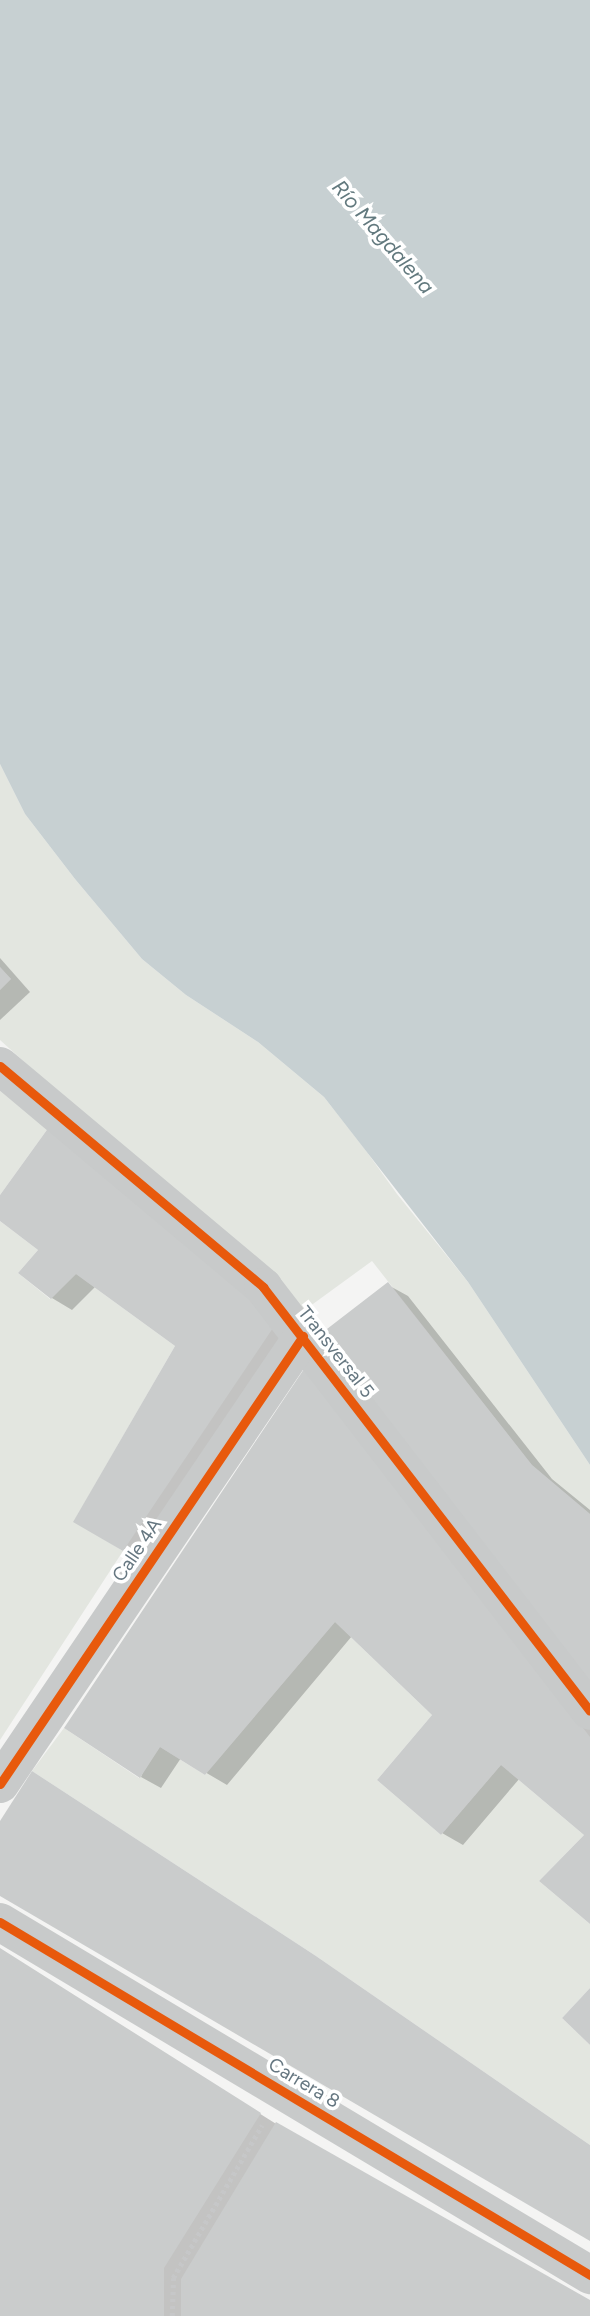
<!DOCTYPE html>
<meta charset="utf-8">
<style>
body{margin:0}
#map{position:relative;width:590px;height:2316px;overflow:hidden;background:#f4f4f3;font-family:Figtree,sans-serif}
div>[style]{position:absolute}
.green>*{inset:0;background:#e3e6e0}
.water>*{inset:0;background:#c7d0d2}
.shadow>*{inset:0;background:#0003}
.building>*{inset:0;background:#cacccc}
.path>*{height:4.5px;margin-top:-2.25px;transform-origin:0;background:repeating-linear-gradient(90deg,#c6c7c8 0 3.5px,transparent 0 7px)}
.minor>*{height:38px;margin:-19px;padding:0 19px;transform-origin:19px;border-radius:19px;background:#c8caca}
.cycleway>*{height:9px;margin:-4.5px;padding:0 4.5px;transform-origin:4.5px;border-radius:4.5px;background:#e8590c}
span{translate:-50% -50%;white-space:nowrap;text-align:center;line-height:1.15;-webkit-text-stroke:7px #fff;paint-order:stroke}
.street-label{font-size:19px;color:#667781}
.water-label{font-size:21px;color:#62797e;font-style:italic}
</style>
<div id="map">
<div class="green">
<i style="clip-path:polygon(0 764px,25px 814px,75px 879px,142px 959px,186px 995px,258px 1042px,324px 1097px,364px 1148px,397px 1194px,468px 1282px,590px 1465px,590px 1514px,532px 1465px,372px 1261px,302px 1312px,0 1040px,0 990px,11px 979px,0 967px)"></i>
<i style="clip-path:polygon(0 1088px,49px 1127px,0 1195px)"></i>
<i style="clip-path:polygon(0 1221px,38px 1250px,18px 1273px,50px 1299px,76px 1274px,175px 1346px,74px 1521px,123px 1551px,0 1740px)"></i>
<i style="clip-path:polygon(335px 1622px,432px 1715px,377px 1780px,441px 1835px,501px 1765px,584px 1835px,539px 1881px,590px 1924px,590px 1988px,562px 2018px,590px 2045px,590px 2145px,316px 1956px,32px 1771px,64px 1728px,139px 1778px,160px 1747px,205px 1775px)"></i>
</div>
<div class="water">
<i style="clip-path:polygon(0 0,590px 0,590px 1465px,468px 1282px,324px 1097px,258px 1042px,186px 995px,142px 959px,75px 879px,25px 814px,0 764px)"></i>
</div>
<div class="shadow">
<i style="clip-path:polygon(0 958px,30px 992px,0 1020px)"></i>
<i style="clip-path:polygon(0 1198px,297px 1334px,144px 1561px,76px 1521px,177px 1345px,96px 1286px,72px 1310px,52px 1298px,40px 1250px,0 1219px)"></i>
<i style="clip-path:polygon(388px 1285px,408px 1296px,552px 1479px,590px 1510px,590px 1695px)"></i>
<i style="clip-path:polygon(307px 1368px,590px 1724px,590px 1922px,587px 1835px,520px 1778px,463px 1845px,442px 1833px,379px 1780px,434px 1715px,352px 1636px,227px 1785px,181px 1758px,161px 1788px,141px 1777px)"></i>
<i style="clip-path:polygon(0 1949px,281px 2127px,590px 2302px,590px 2316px,0 2316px)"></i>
</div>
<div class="building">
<i style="clip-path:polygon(0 967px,11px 979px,0 990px)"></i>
<i style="clip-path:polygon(49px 1127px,277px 1322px,123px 1551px,73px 1522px,175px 1346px,76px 1274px,51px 1299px,18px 1273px,38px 1250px,0 1221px,0 1195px)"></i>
<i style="clip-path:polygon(388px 1282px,532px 1465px,590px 1514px,590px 1698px,314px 1339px)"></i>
<i style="clip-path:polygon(306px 1366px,590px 1737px,590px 1924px,539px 1881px,584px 1835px,501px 1765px,441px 1835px,377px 1780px,432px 1715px,335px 1622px,205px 1775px,160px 1747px,140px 1778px,64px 1728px)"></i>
<i style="clip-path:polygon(32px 1771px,316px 1956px,590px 2145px,590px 2241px,0 1896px,0 1821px)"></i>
<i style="clip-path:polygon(0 1948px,261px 2113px,164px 2268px,164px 2316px,0 2316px)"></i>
<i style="clip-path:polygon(590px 1988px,590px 2045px,562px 2018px)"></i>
<i style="clip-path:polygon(276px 2122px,590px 2300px,590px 2316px,181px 2316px,181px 2279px)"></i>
</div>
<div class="path">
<i style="left:172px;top:2316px;width:38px;rotate:-88deg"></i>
<i style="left:173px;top:2278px;width:177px;rotate:-59.8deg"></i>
</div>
<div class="minor">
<i style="left:0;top:1066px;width:344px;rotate:40deg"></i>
<i style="left:263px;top:1287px;width:535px;rotate:52.36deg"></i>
<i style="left:0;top:1784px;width:541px;rotate:-55.93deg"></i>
<i style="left:0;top:1922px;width:688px;rotate:30.89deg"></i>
</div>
<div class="cycleway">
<i style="left:0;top:1066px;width:344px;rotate:40deg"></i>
<i style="left:263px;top:1287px;width:535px;rotate:52.36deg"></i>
<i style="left:0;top:1784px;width:541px;rotate:-55.93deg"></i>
<i style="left:0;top:1922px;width:688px;rotate:30.89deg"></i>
</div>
<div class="street-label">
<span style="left:336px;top:1352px;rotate:52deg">Transversal 5</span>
<span style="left:137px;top:1550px;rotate:-56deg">Calle 4A</span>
<span style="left:304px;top:2083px;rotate:31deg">Carrera 8</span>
</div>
<div class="water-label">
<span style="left:383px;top:237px;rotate:49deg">Río Magdalena</span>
</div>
</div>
